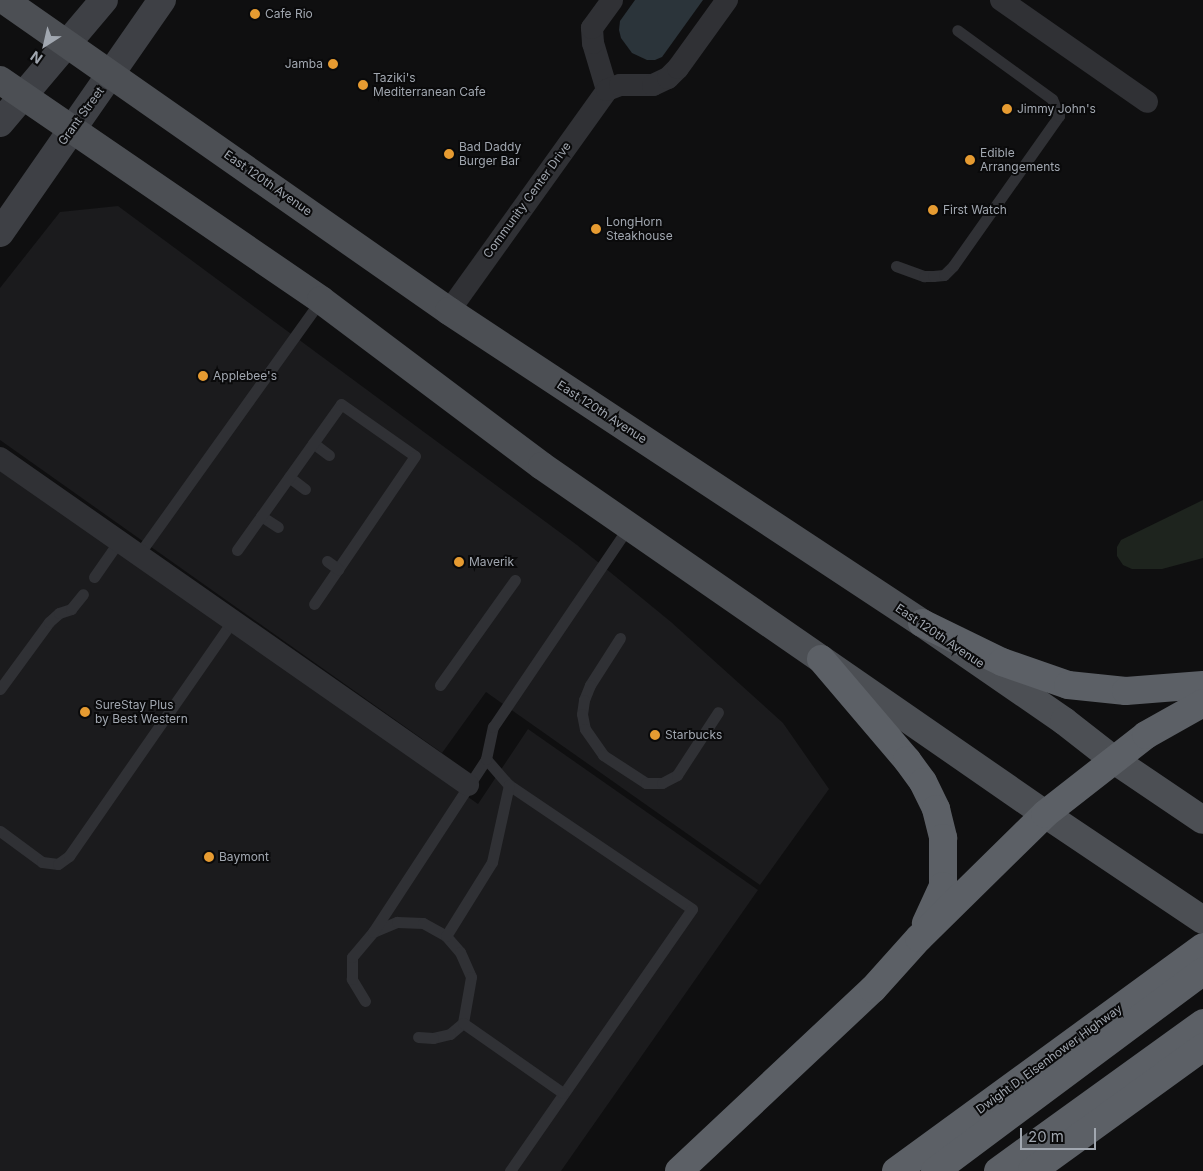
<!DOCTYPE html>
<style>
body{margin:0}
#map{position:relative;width:1203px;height:1171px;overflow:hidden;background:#0f0f10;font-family:Inter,sans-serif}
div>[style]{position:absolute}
.built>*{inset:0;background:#1b1b1d}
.green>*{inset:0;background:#1e241e}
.water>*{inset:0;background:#2b343a}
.lane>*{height:11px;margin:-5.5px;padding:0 5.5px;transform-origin:5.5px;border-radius:5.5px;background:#303135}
.street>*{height:22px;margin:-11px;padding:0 11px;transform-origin:11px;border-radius:11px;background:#303135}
.secondary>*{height:28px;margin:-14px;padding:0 14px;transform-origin:14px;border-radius:14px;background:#3e4045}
.primary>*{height:28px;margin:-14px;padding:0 14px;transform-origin:14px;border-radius:14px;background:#4c4f54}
.highway>*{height:28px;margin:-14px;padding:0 14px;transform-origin:14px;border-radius:14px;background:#5c6066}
.dots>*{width:14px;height:14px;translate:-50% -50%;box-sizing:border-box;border:2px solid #0a0a0b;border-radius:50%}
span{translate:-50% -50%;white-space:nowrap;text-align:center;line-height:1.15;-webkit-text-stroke:4px #0a0a0b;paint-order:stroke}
.poi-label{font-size:12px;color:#a1a7b0}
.left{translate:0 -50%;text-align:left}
.right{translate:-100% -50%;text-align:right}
.street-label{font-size:12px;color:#a1a7b0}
.north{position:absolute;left:20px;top:20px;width:50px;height:50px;-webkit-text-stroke:4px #0a0a0b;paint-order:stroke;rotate:215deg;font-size:14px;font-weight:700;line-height:20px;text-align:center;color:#a1a7b0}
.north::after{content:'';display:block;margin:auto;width:18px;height:22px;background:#a1a7b0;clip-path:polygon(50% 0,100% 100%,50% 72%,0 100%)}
.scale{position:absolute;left:1020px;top:1128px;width:76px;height:22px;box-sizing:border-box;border:2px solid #a1a7b0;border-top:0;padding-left:6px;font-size:15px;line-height:18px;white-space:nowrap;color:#a1a7b0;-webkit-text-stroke:4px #0a0a0b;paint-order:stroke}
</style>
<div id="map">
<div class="built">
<i style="clip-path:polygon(118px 206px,577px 545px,671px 622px,783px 723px,829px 789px,760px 885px,486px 692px,442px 753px,0 440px,0 288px,60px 212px)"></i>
<i style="clip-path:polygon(0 466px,478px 804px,528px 729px,758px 890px,561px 1171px,0 1171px)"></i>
</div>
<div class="green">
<i style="clip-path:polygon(1203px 500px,1203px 558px,1162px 569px,1132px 569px,1123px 565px,1117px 556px,1117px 547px,1121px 540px)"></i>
</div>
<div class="water">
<i style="clip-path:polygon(635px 0,703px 0,662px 57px,655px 60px,647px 60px,632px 53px,621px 38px,619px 30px,620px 21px)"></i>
</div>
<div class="lane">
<i style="left:896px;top:266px;width:30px;rotate:20deg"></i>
<i style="left:924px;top:276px;width:9px"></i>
<i style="left:933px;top:276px;width:11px;rotate:-5deg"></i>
<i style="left:944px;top:275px;width:13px;rotate:-45deg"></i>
<i style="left:953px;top:266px;width:184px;rotate:-54.8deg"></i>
<i style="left:1059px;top:116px;width:18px;rotate:-112deg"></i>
<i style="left:1052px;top:99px;width:117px;rotate:-144deg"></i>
<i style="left:313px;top:443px;width:20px;rotate:37deg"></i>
<i style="left:289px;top:477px;width:20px;rotate:37deg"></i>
<i style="left:261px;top:516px;width:20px;rotate:33deg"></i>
<i style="left:237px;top:550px;width:179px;rotate:-54.5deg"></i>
<i style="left:341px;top:404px;width:90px;rotate:35.1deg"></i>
<i style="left:415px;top:456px;width:179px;rotate:124.3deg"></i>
<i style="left:139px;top:554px;width:312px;rotate:-54.4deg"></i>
<i style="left:327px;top:561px;width:14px;rotate:36deg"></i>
<i style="left:94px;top:577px;width:44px;rotate:-55.2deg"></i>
<i style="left:620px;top:638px;width:56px;rotate:122.6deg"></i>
<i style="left:590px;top:685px;width:16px;rotate:112deg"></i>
<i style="left:584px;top:700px;width:14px;rotate:98deg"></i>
<i style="left:582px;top:714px;width:15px;rotate:79deg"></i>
<i style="left:585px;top:729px;width:32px;rotate:55deg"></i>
<i style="left:603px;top:755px;width:51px;rotate:33.1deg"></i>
<i style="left:646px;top:783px;width:16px"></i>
<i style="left:662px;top:783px;width:17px;rotate:-28deg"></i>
<i style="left:677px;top:775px;width:75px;rotate:-56.9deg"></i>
<i style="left:440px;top:685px;width:129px;rotate:-54.5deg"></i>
<i style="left:0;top:689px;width:83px;rotate:-53.8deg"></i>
<i style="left:49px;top:622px;width:13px;rotate:-42deg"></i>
<i style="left:59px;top:613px;width:13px;rotate:-18deg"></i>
<i style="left:71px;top:609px;width:19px;rotate:-51deg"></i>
<i style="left:486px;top:759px;width:35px;rotate:49deg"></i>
<i style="left:509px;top:785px;width:221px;rotate:34.1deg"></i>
<i style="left:692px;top:909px;width:319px;rotate:124.8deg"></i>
<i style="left:0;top:831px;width:52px;rotate:36.4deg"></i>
<i style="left:42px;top:862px;width:16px;rotate:7deg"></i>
<i style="left:58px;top:864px;width:14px;rotate:-36deg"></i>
<i style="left:69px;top:856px;width:287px;rotate:-55.2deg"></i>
<i style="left:373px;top:932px;width:26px;rotate:-23deg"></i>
<i style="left:397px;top:922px;width:26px;rotate:2deg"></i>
<i style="left:423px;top:923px;width:26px;rotate:29deg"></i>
<i style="left:446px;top:936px;width:21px;rotate:49deg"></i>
<i style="left:460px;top:952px;width:27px;rotate:66deg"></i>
<i style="left:471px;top:977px;width:47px;rotate:99.9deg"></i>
<i style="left:463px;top:1023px;width:17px;rotate:140deg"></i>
<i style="left:450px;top:1034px;width:17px;rotate:167deg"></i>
<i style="left:433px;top:1038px;width:15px;rotate:-176deg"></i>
<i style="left:446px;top:936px;width:87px;rotate:-58.1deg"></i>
<i style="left:492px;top:862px;width:79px;rotate:-77.6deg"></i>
<i style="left:365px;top:1001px;width:26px;rotate:-121deg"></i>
<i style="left:352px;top:979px;width:22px;rotate:-90deg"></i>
<i style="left:352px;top:957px;width:33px;rotate:-50deg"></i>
<i style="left:373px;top:932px;width:207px;rotate:-56.8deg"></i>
<i style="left:486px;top:759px;width:33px;rotate:-78deg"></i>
<i style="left:493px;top:727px;width:243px;rotate:-55.9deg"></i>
<i style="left:463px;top:1023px;width:122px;rotate:35deg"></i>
</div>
<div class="street">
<i style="left:1001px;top:0;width:178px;rotate:34.9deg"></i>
<i style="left:607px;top:90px;width:49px;rotate:-106.6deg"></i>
<i style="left:593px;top:43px;width:15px;rotate:-94deg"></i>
<i style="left:592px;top:28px;width:34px;rotate:-54deg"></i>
<i style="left:449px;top:311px;width:272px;rotate:-54.4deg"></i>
<i style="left:607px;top:90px;width:14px;rotate:-21deg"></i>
<i style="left:620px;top:85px;width:33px"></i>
<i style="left:653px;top:85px;width:17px;rotate:-25deg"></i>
<i style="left:668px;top:78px;width:14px;rotate:-45deg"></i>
<i style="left:678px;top:68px;width:84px;rotate:-54.2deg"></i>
<i style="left:0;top:458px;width:571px;rotate:34.94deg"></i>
</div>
<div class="secondary">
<i style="left:0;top:123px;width:161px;rotate:-49.8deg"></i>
<i style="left:0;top:233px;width:284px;rotate:-55.2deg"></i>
</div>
<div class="primary">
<i style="left:4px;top:0;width:543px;rotate:34.95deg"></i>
<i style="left:449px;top:311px;width:567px;rotate:33.41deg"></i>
<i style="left:922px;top:623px;width:173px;rotate:34.6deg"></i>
<i style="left:1064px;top:721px;width:63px;rotate:38deg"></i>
<i style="left:1114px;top:760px;width:107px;rotate:34deg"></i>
<i style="left:0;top:80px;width:389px;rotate:34.4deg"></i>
<i style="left:321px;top:300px;width:276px;rotate:36.9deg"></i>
<i style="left:542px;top:466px;width:612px;rotate:34.68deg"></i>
<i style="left:1045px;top:814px;width:190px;rotate:33.9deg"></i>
</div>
<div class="highway">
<i style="left:922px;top:623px;width:89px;rotate:26deg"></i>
<i style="left:1002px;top:662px;width:70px;rotate:19.2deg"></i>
<i style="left:1068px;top:685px;width:58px;rotate:5.9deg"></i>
<i style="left:1126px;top:691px;width:77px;rotate:-4.5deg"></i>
<i style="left:821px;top:659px;width:133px;rotate:49.6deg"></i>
<i style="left:907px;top:760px;width:27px;rotate:54deg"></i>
<i style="left:923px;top:782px;width:30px;rotate:64deg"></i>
<i style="left:936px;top:809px;width:30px;rotate:76deg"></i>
<i style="left:943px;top:838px;width:48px;rotate:90deg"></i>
<i style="left:943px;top:886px;width:41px;rotate:114.7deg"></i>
<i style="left:679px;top:1171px;width:266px;rotate:-43.2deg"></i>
<i style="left:873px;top:989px;width:69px;rotate:-48deg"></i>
<i style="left:919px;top:938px;width:177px;rotate:-44.5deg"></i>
<i style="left:1045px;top:814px;width:128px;rotate:-38deg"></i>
<i style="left:1146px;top:735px;width:65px;rotate:-29.3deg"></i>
<i style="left:896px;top:1171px;width:380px;rotate:-36.1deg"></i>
<i style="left:935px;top:1171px;width:334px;rotate:-36.7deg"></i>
<i style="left:998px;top:1171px;width:253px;rotate:-35.8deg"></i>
<i style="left:1032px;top:1171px;width:211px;rotate:-35.9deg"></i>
</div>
<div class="dots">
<i style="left:255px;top:14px;background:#e69b31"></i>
<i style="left:333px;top:64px;background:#e69b31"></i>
<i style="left:363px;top:85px;background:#e69b31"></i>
<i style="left:1007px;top:109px;background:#e69b31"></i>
<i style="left:449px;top:154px;background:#e69b31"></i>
<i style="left:970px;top:160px;background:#e69b31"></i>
<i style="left:933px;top:210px;background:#e69b31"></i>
<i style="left:596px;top:229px;background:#e69b31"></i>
<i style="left:203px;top:376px;background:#e69b31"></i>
<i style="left:459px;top:562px;background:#e69b31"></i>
<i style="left:85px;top:712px;background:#e69b31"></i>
<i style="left:655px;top:735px;background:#e69b31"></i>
<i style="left:209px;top:857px;background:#e69b31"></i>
</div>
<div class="poi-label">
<span class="left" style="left:265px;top:14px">Cafe Rio</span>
<span class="right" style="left:323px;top:64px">Jamba</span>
<span class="left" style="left:373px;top:85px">Taziki's<br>Mediterranean Cafe</span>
<span class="left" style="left:1017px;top:109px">Jimmy John's</span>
<span class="left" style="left:459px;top:154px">Bad Daddy<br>Burger Bar</span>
<span class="left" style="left:980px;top:160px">Edible<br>Arrangements</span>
<span class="left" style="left:943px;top:210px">First Watch</span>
<span class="left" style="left:606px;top:229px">LongHorn<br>Steakhouse</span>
<span class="left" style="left:213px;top:376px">Applebee's</span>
<span class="left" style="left:469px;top:562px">Maverik</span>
<span class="left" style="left:95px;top:712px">SureStay Plus<br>by Best Western</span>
<span class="left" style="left:665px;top:735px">Starbucks</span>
<span class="left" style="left:219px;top:857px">Baymont</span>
</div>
<div class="street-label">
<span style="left:81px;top:116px;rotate:-54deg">Grant Street</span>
<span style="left:268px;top:183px;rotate:35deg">East 120th Avenue</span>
<span style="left:527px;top:200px;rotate:-54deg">Community Center Drive</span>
<span style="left:602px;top:412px;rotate:33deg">East 120th Avenue</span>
<span style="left:940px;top:636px;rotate:34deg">East 120th Avenue</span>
<span style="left:1049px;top:1059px;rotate:-36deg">Dwight D. Eisenhower Highway</span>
</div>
<div class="north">N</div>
<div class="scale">20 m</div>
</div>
